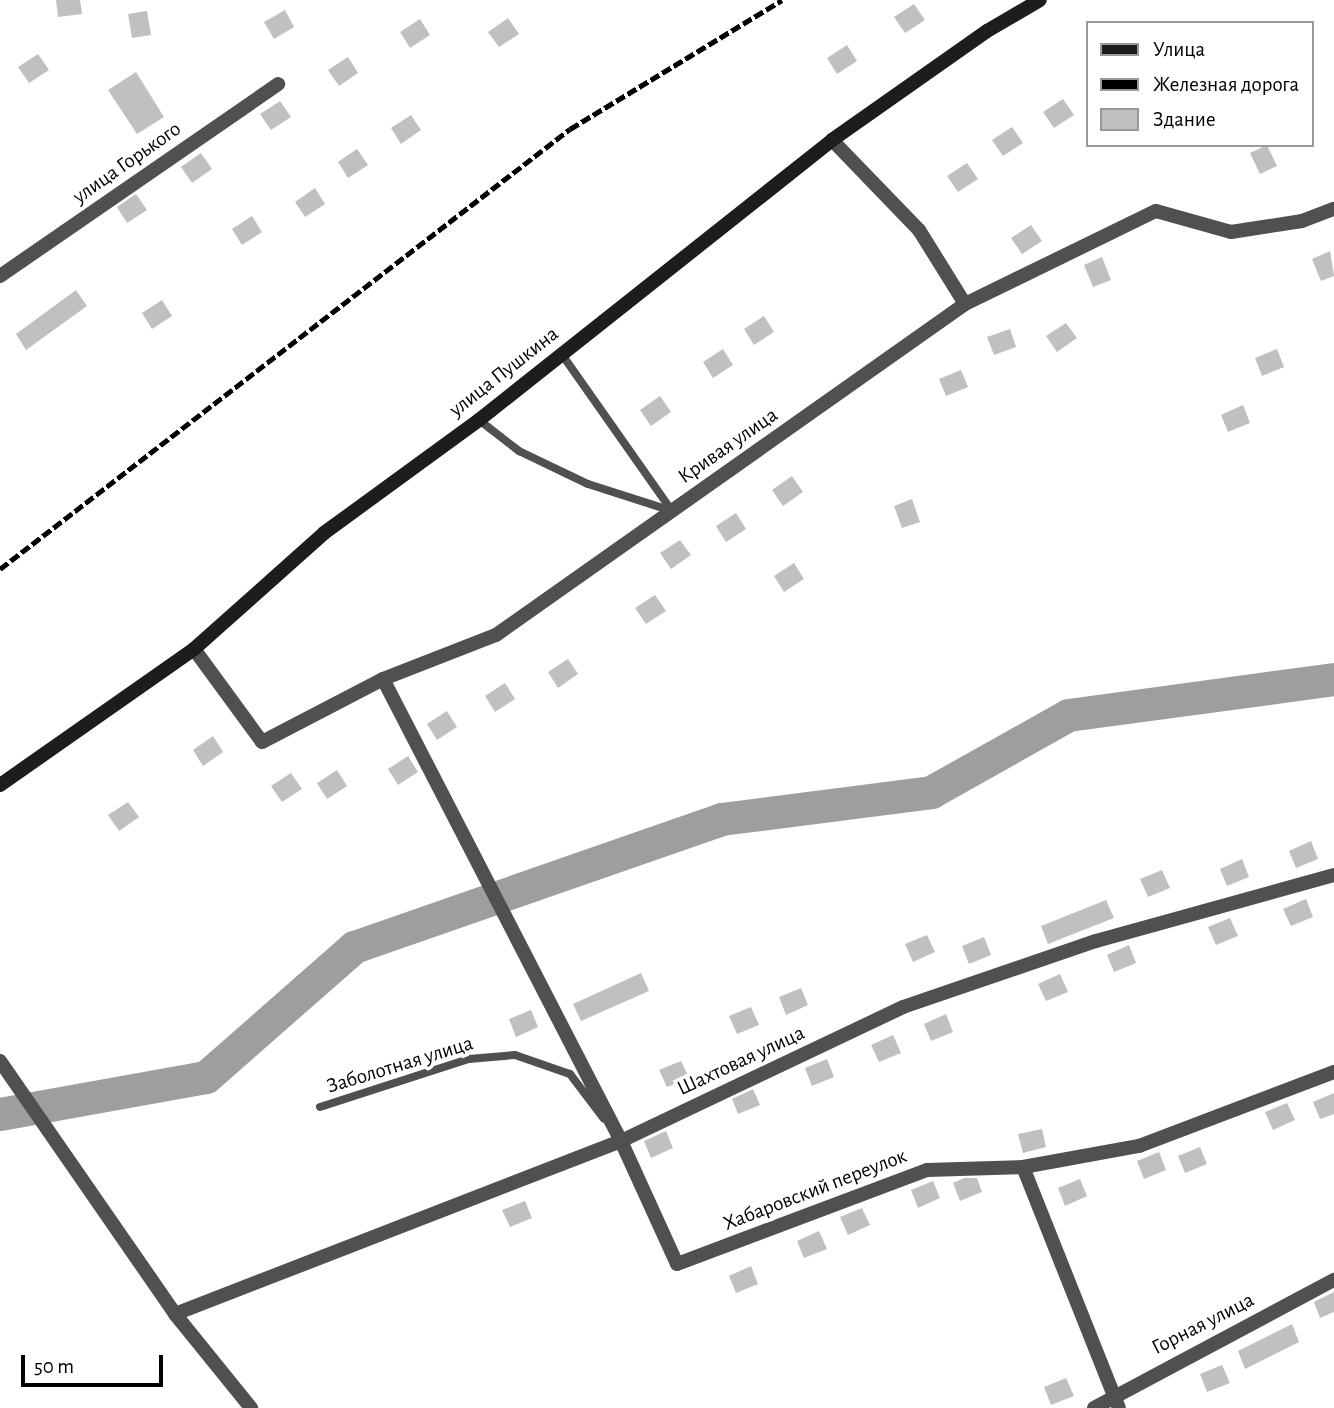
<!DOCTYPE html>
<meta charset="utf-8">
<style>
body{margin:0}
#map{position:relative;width:1334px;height:1408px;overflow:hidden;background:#fff;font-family:"Alegreya Sans",sans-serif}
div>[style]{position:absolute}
.river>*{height:33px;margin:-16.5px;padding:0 16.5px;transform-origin:16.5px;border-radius:16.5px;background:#9e9e9e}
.building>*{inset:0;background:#c0c0c0}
.lane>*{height:8px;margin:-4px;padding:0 4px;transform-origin:4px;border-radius:4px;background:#505050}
.street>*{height:14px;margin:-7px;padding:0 7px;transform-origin:7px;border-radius:7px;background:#505050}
.secondary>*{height:14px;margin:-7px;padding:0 7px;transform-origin:7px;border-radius:7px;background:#1d1d1d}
.rail>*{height:5px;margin-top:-2.5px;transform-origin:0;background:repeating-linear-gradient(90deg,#000 0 10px,transparent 0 13.5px)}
span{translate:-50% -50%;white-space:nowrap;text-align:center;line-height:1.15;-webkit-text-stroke:7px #fff;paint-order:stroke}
.street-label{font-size:21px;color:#000}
.legend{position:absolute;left:1086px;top:21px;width:228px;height:126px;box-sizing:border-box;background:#fff;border:2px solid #999;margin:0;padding:9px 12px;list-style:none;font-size:21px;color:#000}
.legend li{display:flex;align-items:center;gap:14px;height:35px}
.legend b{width:35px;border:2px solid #999}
.scale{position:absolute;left:21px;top:1355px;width:142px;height:32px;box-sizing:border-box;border:4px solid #000;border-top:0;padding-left:9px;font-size:21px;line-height:24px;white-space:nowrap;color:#000;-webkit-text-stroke:5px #fff;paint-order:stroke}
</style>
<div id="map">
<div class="river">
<i style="left:0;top:1114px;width:209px;rotate:-10.2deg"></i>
<i style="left:206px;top:1077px;width:197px;rotate:-41.3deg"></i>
<i style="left:354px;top:947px;width:389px;rotate:-19.2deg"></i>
<i style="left:721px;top:819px;width:212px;rotate:-7.3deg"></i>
<i style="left:931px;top:792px;width:157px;rotate:-29.3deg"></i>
<i style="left:1068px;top:715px;width:268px;rotate:-7.7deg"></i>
</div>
<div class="building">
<i style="clip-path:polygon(56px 0,80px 0,82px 14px,58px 17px)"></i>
<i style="clip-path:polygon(914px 4px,925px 20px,905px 33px,894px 17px)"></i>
<i style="clip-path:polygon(285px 10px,294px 27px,274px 39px,264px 22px)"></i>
<i style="clip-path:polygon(147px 11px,151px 35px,132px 38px,128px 14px)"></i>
<i style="clip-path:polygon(508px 18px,519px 34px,499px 47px,488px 32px)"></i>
<i style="clip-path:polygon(420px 19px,430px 35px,410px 48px,400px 32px)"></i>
<i style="clip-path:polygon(847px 45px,857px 61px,837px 74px,827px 58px)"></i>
<i style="clip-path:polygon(38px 54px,49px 70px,29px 83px,18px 67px)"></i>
<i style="clip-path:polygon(348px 57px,358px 73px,339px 86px,328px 70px)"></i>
<i style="clip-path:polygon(136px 72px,164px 117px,137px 134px,108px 90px)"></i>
<i style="clip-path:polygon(1063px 99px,1074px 115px,1054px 128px,1043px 112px)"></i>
<i style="clip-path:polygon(280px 101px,291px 117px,271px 130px,260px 114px)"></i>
<i style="clip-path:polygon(411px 115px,421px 130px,401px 144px,391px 128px)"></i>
<i style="clip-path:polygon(1012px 127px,1023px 143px,1003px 156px,992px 140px)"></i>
<i style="clip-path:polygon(1267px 145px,1277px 166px,1260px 174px,1250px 153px)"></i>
<i style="clip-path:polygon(357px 149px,368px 165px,348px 178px,338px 162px)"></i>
<i style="clip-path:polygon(201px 153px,212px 169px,192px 183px,181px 167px)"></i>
<i style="clip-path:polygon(967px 163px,978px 179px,958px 192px,947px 176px)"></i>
<i style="clip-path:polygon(315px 188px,325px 204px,305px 217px,295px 202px)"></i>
<i style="clip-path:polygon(136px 194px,147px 210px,127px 223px,117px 207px)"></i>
<i style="clip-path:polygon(252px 216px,262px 232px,242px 245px,232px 229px)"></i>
<i style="clip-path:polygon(1031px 225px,1042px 241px,1022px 254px,1011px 238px)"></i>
<i style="clip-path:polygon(1330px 251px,1334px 276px,1321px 281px,1312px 259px)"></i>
<i style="clip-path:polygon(1102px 257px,1111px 280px,1093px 287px,1084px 265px)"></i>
<i style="clip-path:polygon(76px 290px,87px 306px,26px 350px,16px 334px)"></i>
<i style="clip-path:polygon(162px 300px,172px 316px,152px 329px,142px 313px)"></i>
<i style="clip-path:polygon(764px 316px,774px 332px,754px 345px,744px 329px)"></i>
<i style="clip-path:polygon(1066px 323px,1077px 338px,1057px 352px,1046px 336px)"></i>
<i style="clip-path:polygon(1010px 329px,1016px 347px,994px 355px,987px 337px)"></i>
<i style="clip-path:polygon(723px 349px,733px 365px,713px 378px,703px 362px)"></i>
<i style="clip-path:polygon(1277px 349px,1284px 367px,1262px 376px,1255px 358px)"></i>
<i style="clip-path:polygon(961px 370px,968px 387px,946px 396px,939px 379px)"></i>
<i style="clip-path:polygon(660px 396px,671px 412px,651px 426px,640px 410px)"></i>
<i style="clip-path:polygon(1243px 405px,1250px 423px,1228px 432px,1221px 415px)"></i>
<i style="clip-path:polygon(792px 476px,803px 492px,783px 506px,772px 490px)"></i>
<i style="clip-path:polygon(912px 499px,920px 522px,902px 528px,894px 506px)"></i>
<i style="clip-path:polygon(736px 513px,746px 529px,726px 542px,716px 526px)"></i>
<i style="clip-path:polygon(680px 540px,691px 555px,671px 569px,660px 553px)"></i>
<i style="clip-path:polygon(794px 563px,804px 579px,784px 592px,774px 576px)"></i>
<i style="clip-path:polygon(655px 595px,666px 611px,646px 624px,635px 608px)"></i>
<i style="clip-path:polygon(568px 659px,578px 674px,558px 688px,548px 672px)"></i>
<i style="clip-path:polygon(505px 683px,515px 699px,495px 712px,485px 696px)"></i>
<i style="clip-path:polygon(447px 711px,457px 727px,437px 740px,427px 724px)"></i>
<i style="clip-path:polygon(213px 736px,223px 752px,203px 766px,193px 750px)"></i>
<i style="clip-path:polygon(408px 756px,418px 772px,398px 785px,388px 769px)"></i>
<i style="clip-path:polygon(337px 770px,347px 786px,327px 799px,317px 783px)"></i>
<i style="clip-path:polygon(291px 773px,302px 789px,282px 802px,271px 786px)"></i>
<i style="clip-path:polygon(128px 802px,139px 817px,119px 831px,108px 815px)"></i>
<i style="clip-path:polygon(1311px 841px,1318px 859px,1296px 868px,1289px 851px)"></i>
<i style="clip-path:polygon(1242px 859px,1249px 877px,1227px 886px,1220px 869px)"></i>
<i style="clip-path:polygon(1162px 870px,1170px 888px,1148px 897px,1140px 879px)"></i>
<i style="clip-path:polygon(1306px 899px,1313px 917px,1291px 926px,1283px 909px)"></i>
<i style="clip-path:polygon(1106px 900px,1114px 918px,1048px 944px,1041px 926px)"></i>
<i style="clip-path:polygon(1230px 918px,1238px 936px,1216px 945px,1208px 927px)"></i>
<i style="clip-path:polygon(927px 935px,935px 952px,913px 962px,905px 944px)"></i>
<i style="clip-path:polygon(984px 937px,991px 955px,969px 964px,962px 946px)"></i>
<i style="clip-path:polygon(1129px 945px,1136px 963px,1114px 972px,1107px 955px)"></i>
<i style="clip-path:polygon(641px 973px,649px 991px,581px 1021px,573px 1004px)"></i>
<i style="clip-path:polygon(1060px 974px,1068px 992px,1046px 1001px,1038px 984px)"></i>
<i style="clip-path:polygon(801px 988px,808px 1005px,786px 1015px,779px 997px)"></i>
<i style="clip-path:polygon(751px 1007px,759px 1025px,737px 1034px,729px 1016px)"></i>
<i style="clip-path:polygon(531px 1010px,538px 1027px,516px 1037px,509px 1019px)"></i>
<i style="clip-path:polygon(946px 1014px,953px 1032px,931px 1041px,924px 1024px)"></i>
<i style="clip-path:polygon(893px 1035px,901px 1053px,879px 1062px,871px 1045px)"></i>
<i style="clip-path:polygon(827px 1059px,834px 1077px,812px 1086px,805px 1068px)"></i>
<i style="clip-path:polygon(681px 1061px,689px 1078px,667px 1087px,659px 1070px)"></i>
<i style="clip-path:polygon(753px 1089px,760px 1105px,738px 1114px,732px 1099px)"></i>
<i style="clip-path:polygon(1334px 1093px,1334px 1114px,1320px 1119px,1313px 1102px)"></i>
<i style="clip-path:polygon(1287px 1103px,1295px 1120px,1273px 1130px,1265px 1112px)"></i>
<i style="clip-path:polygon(1042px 1129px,1046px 1147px,1023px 1153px,1018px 1134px)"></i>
<i style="clip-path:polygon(666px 1131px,673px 1148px,651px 1158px,644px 1141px)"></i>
<i style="clip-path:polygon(1200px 1147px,1207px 1164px,1185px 1173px,1178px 1156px)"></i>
<i style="clip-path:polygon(1159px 1152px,1166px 1170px,1144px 1179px,1137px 1161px)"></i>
<i style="clip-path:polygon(964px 1178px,977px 1178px,982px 1192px,960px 1201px,953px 1183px)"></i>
<i style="clip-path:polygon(1080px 1179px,1087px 1196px,1065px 1206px,1058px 1188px)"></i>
<i style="clip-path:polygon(933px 1181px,940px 1198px,918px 1208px,911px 1190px)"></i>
<i style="clip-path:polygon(525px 1201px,532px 1218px,510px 1227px,502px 1210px)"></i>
<i style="clip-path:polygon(862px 1208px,870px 1225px,848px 1235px,840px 1217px)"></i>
<i style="clip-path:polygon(819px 1231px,827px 1249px,804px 1258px,797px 1241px)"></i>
<i style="clip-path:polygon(751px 1266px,758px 1284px,736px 1293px,729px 1276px)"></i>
<i style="clip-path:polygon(1334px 1292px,1334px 1312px,1320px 1318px,1314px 1302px)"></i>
<i style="clip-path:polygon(1292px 1324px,1299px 1342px,1245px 1369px,1238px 1351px)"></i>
<i style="clip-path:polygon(1222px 1365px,1230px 1383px,1207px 1392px,1200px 1374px)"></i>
<i style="clip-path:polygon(1066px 1378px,1074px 1396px,1051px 1405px,1044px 1387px)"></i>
</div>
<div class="lane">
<i style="left:479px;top:420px;width:51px;rotate:37.8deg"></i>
<i style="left:519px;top:451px;width:76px;rotate:25.6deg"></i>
<i style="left:588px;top:484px;width:88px;rotate:17.8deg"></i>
<i style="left:672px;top:511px;width:193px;rotate:-125.1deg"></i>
<i style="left:320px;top:1107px;width:157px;rotate:-17.9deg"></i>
<i style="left:469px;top:1059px;width:46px;rotate:-5deg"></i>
<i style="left:515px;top:1055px;width:58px;rotate:19.1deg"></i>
<i style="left:570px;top:1074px;width:56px;rotate:52.9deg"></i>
</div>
<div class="street">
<i style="left:832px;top:140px;width:125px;rotate:46deg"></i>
<i style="left:919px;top:230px;width:87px;rotate:58.1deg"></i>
<i style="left:0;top:276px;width:338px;rotate:-34.6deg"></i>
<i style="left:194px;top:649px;width:115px;rotate:53.8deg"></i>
<i style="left:262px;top:742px;width:136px;rotate:-27.5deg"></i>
<i style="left:383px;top:679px;width:121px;rotate:-21.3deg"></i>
<i style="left:496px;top:635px;width:574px;rotate:-35.21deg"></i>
<i style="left:965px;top:304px;width:212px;rotate:-26deg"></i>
<i style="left:1156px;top:211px;width:78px;rotate:15.6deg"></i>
<i style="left:1231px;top:232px;width:72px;rotate:-8.8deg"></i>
<i style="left:1302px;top:221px;width:34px;rotate:-21deg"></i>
<i style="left:383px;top:679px;width:520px;rotate:62.74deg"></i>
<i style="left:621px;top:1141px;width:135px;rotate:65.5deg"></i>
<i style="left:677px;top:1264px;width:267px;rotate:-20.6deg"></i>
<i style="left:927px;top:1170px;width:96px;rotate:-1.8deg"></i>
<i style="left:1023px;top:1167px;width:118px;rotate:-10.3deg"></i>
<i style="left:1139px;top:1146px;width:209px;rotate:-20.8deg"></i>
<i style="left:0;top:1061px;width:308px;rotate:55.3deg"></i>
<i style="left:175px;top:1314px;width:121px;rotate:51deg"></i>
<i style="left:1023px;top:1167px;width:259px;rotate:68.3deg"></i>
<i style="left:175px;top:1314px;width:478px;rotate:-21.2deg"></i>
<i style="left:621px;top:1141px;width:312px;rotate:-25.4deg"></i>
<i style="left:903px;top:1007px;width:204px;rotate:-18.9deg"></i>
<i style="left:1096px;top:941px;width:247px;rotate:-15.5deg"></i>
<i style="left:1094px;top:1408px;width:272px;rotate:-28.1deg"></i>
</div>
<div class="secondary">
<i style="left:0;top:785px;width:237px;rotate:-35deg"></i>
<i style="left:194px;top:649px;width:174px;rotate:-41.7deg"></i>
<i style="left:324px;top:533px;width:192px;rotate:-36.1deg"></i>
<i style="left:479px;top:420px;width:451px;rotate:-38.4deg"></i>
<i style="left:832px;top:140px;width:189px;rotate:-35.1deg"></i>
<i style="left:987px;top:31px;width:61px;rotate:-30.3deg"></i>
</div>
<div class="rail">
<i style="left:0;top:569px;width:720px;rotate:-37.67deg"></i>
<i style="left:570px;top:129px;width:248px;rotate:-31.3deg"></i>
</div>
<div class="street-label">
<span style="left:127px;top:163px;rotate:-35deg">улица Горького</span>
<span style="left:504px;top:372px;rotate:-38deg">улица Пушкина</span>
<span style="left:728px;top:446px;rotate:-35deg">Кривая улица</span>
<span style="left:741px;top:1061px;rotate:-25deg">Шахтовая улица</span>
<span style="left:400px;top:1065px;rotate:-17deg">Заболотная улица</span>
<span style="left:815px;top:1190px;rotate:-21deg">Хабаровский переулок</span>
<span style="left:1203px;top:1324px;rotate:-27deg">Горная улица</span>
</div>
<ul class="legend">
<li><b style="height:9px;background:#1d1d1d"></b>Улица</li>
<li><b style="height:9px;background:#000"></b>Железная дорога</li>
<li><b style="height:19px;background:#c0c0c0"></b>Здание</li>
</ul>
<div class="scale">50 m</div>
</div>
